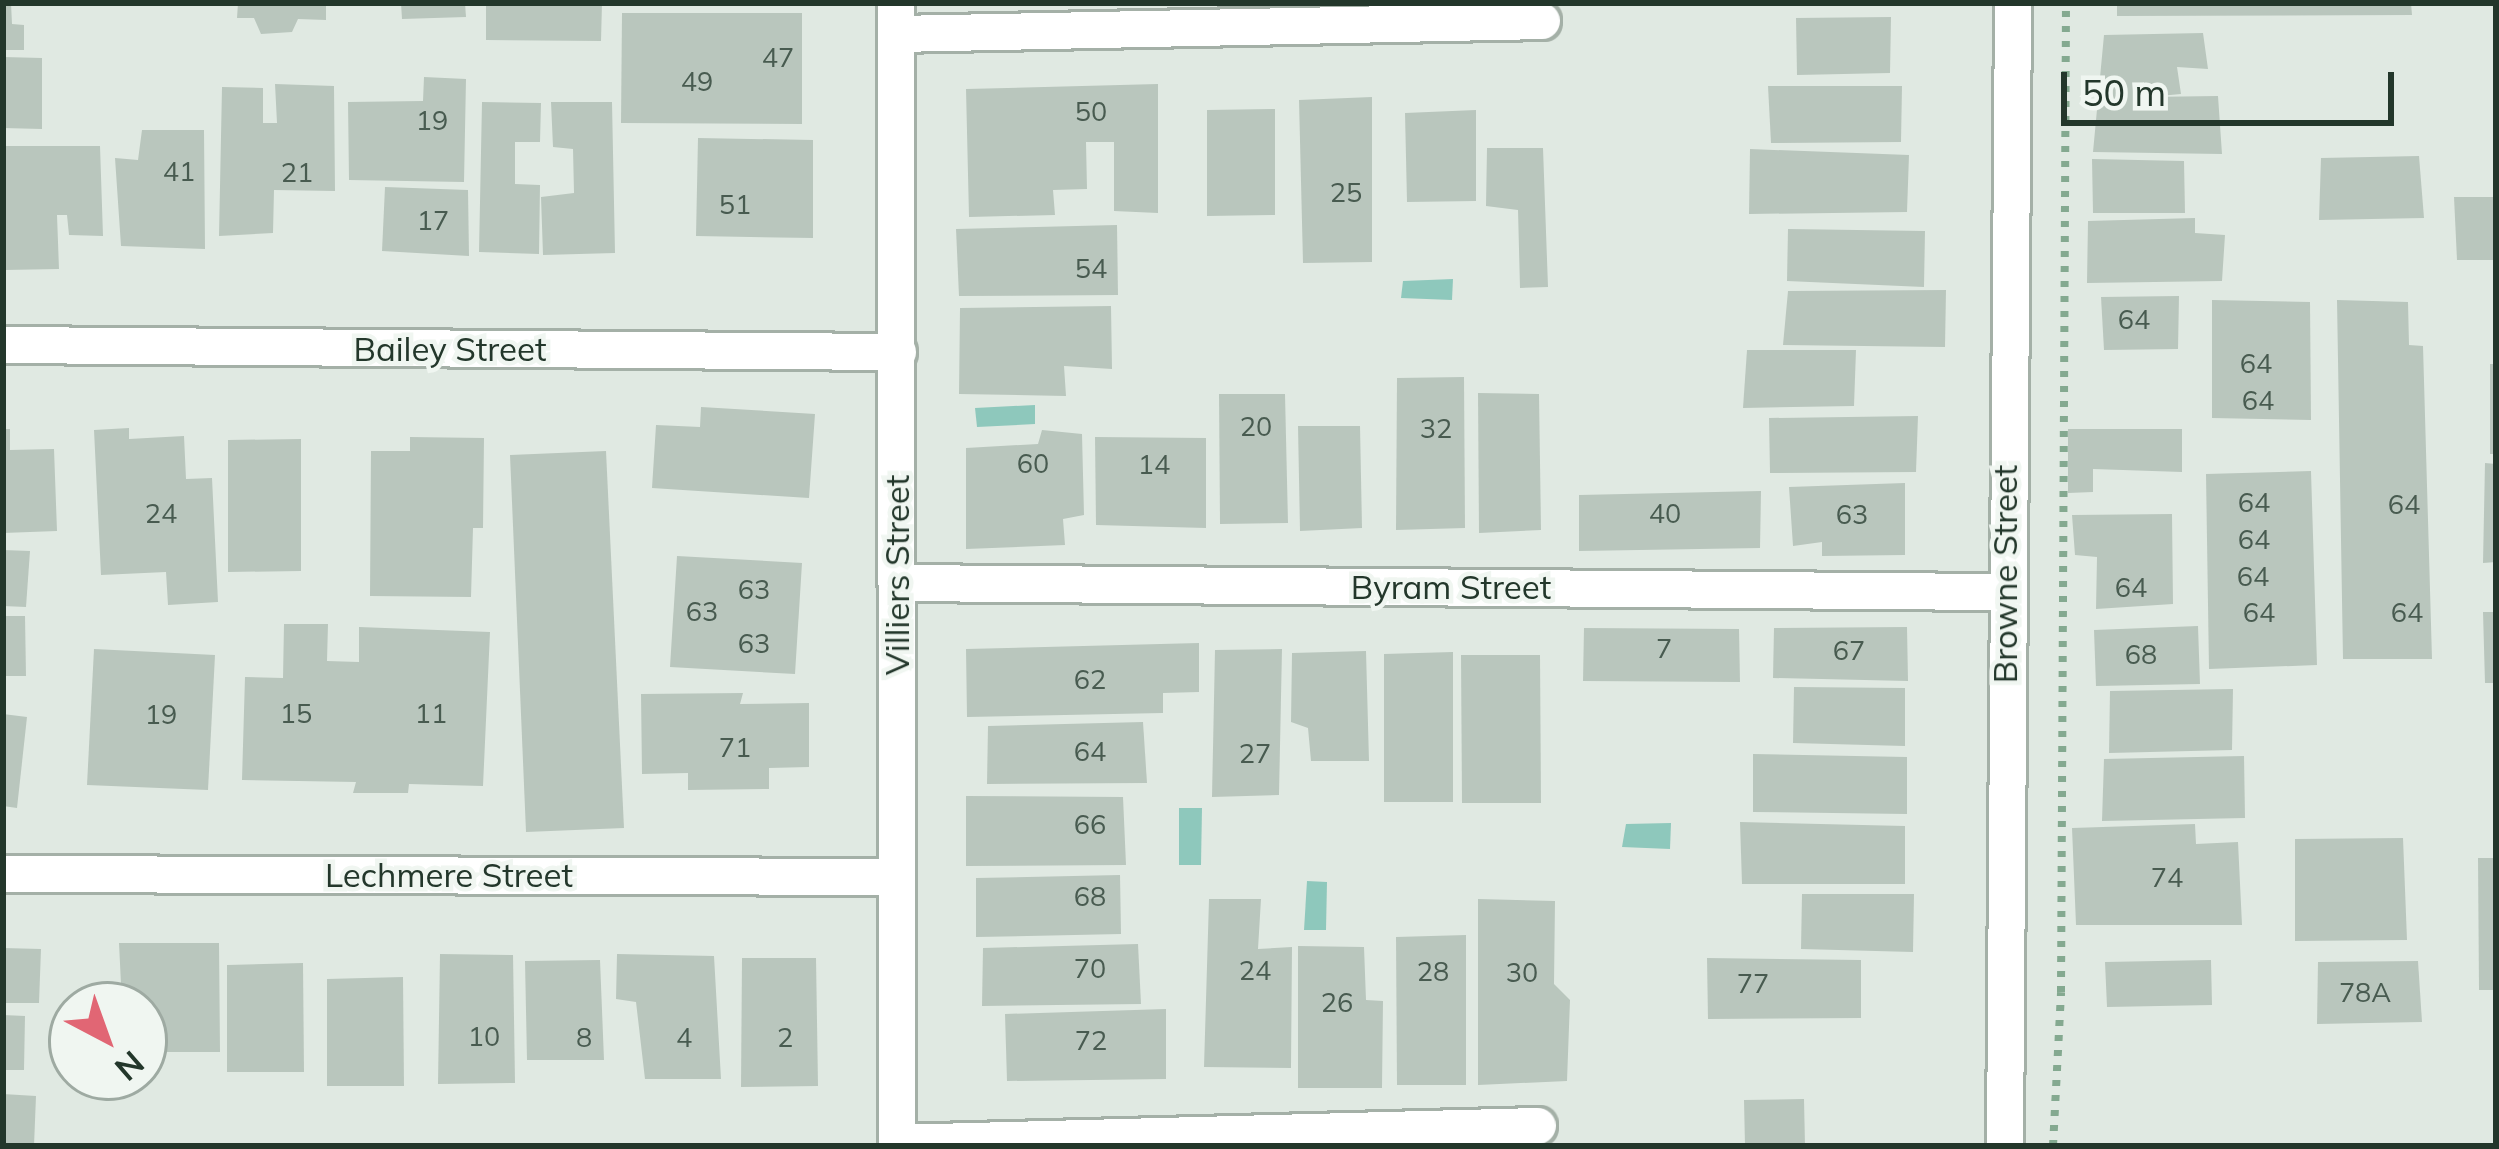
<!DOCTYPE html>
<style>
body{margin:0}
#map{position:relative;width:2499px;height:1149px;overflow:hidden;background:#e0e9e2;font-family:Mulish,sans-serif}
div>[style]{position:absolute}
.water>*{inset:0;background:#8ec8bc}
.building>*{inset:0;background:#b9c6bd}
.path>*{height:8px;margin-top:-4px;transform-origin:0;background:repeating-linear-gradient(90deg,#84a990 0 6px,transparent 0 15px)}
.roads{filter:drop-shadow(3px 0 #a4b0a7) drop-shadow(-3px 0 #a4b0a7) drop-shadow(0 3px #a4b0a7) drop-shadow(0 -3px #a4b0a7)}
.street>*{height:36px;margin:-18px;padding:0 18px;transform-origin:18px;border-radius:18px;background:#fff}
span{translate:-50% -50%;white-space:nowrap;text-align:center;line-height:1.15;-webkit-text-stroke:9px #f0f6f1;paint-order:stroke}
.number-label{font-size:27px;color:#485b50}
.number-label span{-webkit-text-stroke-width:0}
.street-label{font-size:33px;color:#23372b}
.frame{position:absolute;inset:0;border:6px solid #23372b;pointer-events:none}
.north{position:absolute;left:48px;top:981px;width:120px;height:120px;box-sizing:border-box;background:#f0f6f1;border:3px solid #9eaaa2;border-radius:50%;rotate:139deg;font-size:33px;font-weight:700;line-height:48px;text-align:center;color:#23372b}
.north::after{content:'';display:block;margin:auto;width:42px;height:54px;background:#e16674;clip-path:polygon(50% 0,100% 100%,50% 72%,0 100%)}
.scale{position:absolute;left:2061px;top:72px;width:333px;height:54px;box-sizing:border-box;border:6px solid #23372b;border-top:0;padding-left:15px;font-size:36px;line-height:42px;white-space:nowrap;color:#23372b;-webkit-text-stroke:9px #f0f6f1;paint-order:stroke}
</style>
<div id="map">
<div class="water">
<i style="clip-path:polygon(1453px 279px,1452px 300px,1401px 298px,1403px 281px)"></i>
<i style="clip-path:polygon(1035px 405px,1035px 424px,977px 427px,975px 408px)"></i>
<i style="clip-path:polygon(1179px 808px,1202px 808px,1201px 865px,1179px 865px)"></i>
<i style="clip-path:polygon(1671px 823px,1670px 849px,1622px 847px,1626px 824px)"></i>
<i style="clip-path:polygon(1307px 881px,1327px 882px,1326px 930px,1304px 930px)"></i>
</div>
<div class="building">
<i style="clip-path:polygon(3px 3px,11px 3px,12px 24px,24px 25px,24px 50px,3px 50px)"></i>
<i style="clip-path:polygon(238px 3px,326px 3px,326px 20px,298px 19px,292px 32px,261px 34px,254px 18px,237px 18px)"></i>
<i style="clip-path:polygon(401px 3px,465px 3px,466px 17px,402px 19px)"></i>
<i style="clip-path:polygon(486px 3px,602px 3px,601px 41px,486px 40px)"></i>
<i style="clip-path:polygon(2117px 3px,2411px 3px,2412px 15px,2117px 16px)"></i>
<i style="clip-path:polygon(622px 13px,802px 13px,802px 124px,621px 123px)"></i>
<i style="clip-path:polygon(1891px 17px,1890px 73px,1797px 75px,1796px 18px)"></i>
<i style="clip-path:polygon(2203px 33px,2208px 69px,2177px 67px,2181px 94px,2148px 97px,2218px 96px,2222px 154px,2093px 152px,2104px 35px)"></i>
<i style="clip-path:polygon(3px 57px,42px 58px,42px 129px,3px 128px)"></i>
<i style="clip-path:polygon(424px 77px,466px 79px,464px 182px,349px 180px,348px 102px,423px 101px)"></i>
<i style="clip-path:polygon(275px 84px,334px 86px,335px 191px,274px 190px,273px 233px,219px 236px,222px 87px,263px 88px,263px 123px,277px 123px)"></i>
<i style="clip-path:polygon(1158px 84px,1158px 213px,1114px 211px,1114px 142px,1086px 142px,1087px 189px,1053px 190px,1055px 215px,969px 217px,966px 89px)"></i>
<i style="clip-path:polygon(1768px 86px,1902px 86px,1901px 142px,1771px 143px)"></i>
<i style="clip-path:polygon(1372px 97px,1372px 262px,1303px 263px,1299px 100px)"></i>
<i style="clip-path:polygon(482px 102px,541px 103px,540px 142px,515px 142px,515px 184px,540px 185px,539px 254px,479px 252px)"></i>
<i style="clip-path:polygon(551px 102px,612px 102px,615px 253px,543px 255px,541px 197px,574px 193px,573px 149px,553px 147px)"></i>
<i style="clip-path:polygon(1275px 109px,1275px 215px,1207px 216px,1207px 110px)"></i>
<i style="clip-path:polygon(1476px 110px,1476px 201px,1407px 202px,1405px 113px)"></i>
<i style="clip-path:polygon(142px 130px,204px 130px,205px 249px,121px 246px,115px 158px,138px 160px)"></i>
<i style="clip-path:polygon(698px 138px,813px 140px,813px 238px,696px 236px)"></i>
<i style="clip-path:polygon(3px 146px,100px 146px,103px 236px,69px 235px,67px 215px,57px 215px,59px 269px,5px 270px)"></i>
<i style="clip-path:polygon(1487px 148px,1543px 148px,1548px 287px,1520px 288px,1518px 210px,1486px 206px)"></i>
<i style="clip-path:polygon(1750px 149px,1909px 155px,1907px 212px,1749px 214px)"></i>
<i style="clip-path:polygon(2419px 156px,2424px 218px,2319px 220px,2321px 158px)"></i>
<i style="clip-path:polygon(2092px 159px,2184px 161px,2185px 213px,2093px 213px)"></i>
<i style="clip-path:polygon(385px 187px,468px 190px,469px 256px,382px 251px)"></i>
<i style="clip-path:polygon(2454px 197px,2496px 197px,2496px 260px,2457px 260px)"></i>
<i style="clip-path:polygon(2195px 218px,2195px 233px,2225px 235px,2222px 281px,2087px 283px,2088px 221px)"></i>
<i style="clip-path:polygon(1117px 225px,1118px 295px,959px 296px,956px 229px)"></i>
<i style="clip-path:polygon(1788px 229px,1925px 231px,1924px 287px,1787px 281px)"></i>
<i style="clip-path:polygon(1946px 290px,1945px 347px,1783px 345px,1788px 291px)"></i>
<i style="clip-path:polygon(2179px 296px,2178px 349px,2104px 350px,2101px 297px)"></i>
<i style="clip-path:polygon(2212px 300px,2310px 302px,2311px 420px,2212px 418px)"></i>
<i style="clip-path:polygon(2337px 300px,2408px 302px,2409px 345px,2423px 346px,2432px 659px,2343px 659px)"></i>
<i style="clip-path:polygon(1111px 306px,1112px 369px,1064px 366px,1066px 396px,959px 394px,960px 308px)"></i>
<i style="clip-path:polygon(1747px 350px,1856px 350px,1854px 406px,1743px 408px)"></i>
<i style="clip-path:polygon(2490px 364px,2496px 364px,2496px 454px,2490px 454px)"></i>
<i style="clip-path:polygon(1464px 377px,1465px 528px,1396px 530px,1397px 378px)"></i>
<i style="clip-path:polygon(1478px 393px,1539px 394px,1541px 530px,1479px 533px)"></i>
<i style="clip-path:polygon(1219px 394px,1285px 394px,1288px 523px,1220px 524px)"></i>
<i style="clip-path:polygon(701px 407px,815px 414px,809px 498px,652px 488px,656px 425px,700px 427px)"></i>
<i style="clip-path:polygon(1918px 416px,1916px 472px,1770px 473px,1769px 418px)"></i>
<i style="clip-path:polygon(1298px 426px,1360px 426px,1362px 528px,1300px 531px)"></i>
<i style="clip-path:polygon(129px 428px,129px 439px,184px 436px,186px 479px,212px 478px,218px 602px,168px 605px,166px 572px,101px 575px,94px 430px)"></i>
<i style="clip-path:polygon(3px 429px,10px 429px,10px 450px,54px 449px,57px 531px,3px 533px)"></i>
<i style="clip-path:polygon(2068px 429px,2182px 429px,2182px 472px,2093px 469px,2093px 492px,2068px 493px)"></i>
<i style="clip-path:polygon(1042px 430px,1082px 434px,1084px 515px,1063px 519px,1065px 545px,966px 549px,966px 448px,1038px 444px)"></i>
<i style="clip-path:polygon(410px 437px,484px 438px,483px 528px,473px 528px,471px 597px,370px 596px,371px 451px,410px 451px)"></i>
<i style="clip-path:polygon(1095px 437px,1206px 438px,1206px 528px,1096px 525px)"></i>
<i style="clip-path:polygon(301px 439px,301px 571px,228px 572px,228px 440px)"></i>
<i style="clip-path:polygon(606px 451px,624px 828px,526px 832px,510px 455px)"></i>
<i style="clip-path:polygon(2485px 463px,2496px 464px,2496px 562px,2483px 563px)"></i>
<i style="clip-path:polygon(2311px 471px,2317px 665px,2209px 669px,2206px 474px)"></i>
<i style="clip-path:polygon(1905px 483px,1905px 555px,1822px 556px,1822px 542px,1793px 546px,1789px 487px)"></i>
<i style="clip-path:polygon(1761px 491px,1760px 548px,1579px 551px,1579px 495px)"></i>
<i style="clip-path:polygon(2172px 514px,2173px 604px,2096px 609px,2097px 557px,2075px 555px,2072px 515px)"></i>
<i style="clip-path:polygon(3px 550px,30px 551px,26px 607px,3px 606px)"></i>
<i style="clip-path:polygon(677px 556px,802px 563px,795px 674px,670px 667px)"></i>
<i style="clip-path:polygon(2483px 612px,2496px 612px,2496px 683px,2485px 683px)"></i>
<i style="clip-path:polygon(3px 616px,25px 616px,26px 676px,3px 676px)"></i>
<i style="clip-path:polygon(284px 624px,328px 624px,327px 661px,359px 662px,359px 627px,490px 632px,483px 786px,409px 784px,408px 793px,353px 793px,356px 782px,242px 780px,245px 677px,283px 678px)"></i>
<i style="clip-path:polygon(2198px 626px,2200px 684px,2096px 686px,2094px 630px)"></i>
<i style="clip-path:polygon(1907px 627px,1908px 681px,1773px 678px,1774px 628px)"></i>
<i style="clip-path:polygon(1584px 628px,1739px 629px,1740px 682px,1583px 681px)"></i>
<i style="clip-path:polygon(1199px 643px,1199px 692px,1163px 693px,1163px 713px,967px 717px,966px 649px)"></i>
<i style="clip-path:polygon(94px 649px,215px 655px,208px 790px,87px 785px)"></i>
<i style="clip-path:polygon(1282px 649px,1279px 795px,1212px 797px,1215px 650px)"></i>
<i style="clip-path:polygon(1366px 651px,1369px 761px,1311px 761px,1308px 728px,1291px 722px,1292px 653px)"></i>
<i style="clip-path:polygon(1453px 652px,1453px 802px,1384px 802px,1384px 654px)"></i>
<i style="clip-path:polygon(1461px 655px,1540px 655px,1541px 803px,1462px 803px)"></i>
<i style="clip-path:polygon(1794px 687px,1905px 688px,1905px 746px,1793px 743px)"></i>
<i style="clip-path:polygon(2233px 689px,2232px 750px,2109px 753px,2110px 691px)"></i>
<i style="clip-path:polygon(743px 693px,740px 704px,809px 703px,809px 767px,769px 768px,769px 789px,688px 790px,688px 773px,642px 774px,641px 694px)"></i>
<i style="clip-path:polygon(3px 714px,27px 717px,17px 808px,3px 806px)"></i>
<i style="clip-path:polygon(1143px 722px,1147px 783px,987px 784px,988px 726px)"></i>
<i style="clip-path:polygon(1753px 754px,1907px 757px,1907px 814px,1753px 812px)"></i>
<i style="clip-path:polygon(2244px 756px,2245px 818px,2102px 821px,2104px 759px)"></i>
<i style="clip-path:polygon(966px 796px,1123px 797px,1126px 865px,966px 866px)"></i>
<i style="clip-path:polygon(1740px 822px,1905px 826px,1905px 884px,1742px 884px)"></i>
<i style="clip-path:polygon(2195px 824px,2196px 844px,2238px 842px,2242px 925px,2076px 925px,2072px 828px)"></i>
<i style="clip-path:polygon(2403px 838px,2407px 940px,2295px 941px,2295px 839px)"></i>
<i style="clip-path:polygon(2478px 858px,2496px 858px,2496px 990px,2479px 990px)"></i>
<i style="clip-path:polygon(1120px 875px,1121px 934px,976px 937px,976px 878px)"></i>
<i style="clip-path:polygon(1802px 894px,1914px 894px,1913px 952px,1801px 949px)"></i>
<i style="clip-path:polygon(1209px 899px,1261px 899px,1258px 949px,1292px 947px,1291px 1068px,1204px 1067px)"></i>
<i style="clip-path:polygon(1478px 899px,1555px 901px,1554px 984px,1570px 1000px,1567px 1081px,1478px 1085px)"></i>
<i style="clip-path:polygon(1466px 935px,1466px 1085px,1397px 1085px,1396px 937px)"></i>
<i style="clip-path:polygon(119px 943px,219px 943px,220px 1052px,144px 1052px,144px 1005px,122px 1005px)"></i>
<i style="clip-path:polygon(1138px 944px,1141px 1004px,982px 1006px,983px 948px)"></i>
<i style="clip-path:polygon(1298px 946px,1364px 947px,1366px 1000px,1383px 1001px,1382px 1088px,1298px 1088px)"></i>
<i style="clip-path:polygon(3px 948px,41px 949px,39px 1003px,3px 1003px)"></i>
<i style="clip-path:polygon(440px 954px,513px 955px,515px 1083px,438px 1084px)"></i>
<i style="clip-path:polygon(617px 954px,714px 956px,721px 1079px,645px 1079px,636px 1002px,616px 999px)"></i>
<i style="clip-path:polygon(742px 958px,816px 958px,818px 1086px,741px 1087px)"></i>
<i style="clip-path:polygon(1707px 958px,1861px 960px,1861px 1018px,1708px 1019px)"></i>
<i style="clip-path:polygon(600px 960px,604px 1060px,527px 1060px,525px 961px)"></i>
<i style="clip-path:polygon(2211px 960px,2212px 1005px,2107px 1007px,2105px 962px)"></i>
<i style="clip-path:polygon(2418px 961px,2422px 1022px,2317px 1024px,2318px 962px)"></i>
<i style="clip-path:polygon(303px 963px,304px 1072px,227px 1072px,227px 965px)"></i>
<i style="clip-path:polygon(403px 977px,404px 1086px,327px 1086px,327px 979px)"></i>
<i style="clip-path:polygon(1166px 1009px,1166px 1079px,1007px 1081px,1005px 1014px)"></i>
<i style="clip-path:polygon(3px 1015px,25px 1016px,24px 1070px,3px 1070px)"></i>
<i style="clip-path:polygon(3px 1094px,36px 1096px,34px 1146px,3px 1146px)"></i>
<i style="clip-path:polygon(1804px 1099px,1805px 1146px,1745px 1146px,1744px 1100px)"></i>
</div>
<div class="path">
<i style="left:2053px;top:1146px;width:154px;rotate:-87deg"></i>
<i style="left:2061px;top:992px;width:989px;rotate:-89.71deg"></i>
</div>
<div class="roads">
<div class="street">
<i style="left:896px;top:3px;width:1143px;rotate:89.95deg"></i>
<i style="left:897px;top:34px;width:645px;rotate:-1.15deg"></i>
<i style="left:3px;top:345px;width:895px;rotate:0.45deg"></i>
<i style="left:898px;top:583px;width:1106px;rotate:0.47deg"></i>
<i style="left:3px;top:874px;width:893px;rotate:0.19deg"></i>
<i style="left:897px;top:1143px;width:641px;rotate:-1.52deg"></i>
<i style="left:2005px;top:1146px;width:1143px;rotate:-89.6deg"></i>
</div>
</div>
<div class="number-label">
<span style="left:778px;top:58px">47</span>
<span style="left:697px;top:82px">49</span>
<span style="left:1091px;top:112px">50</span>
<span style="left:432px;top:121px">19</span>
<span style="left:179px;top:172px">41</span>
<span style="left:297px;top:173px">21</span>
<span style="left:1346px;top:193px">25</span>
<span style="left:735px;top:205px">51</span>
<span style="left:433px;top:221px">17</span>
<span style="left:1091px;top:269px">54</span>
<span style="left:2134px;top:320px">64</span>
<span style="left:2256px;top:364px">64</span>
<span style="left:2258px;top:401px">64</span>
<span style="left:1256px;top:427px">20</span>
<span style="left:1436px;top:429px">32</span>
<span style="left:1033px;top:464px">60</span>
<span style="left:1154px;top:465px">14</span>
<span style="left:2254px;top:503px">64</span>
<span style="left:2404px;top:505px">64</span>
<span style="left:161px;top:514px">24</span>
<span style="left:1665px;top:514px">40</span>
<span style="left:1852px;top:515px">63</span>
<span style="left:2254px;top:540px">64</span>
<span style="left:2253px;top:577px">64</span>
<span style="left:2131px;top:588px">64</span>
<span style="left:754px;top:590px">63</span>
<span style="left:702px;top:612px">63</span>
<span style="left:2259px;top:613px">64</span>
<span style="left:2407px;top:613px">64</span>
<span style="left:754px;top:644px">63</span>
<span style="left:1664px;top:649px">7</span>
<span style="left:1849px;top:651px">67</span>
<span style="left:2141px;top:655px">68</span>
<span style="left:1090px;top:680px">62</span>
<span style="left:296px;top:714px">15</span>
<span style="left:431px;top:714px">11</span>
<span style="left:161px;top:715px">19</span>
<span style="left:735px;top:748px">71</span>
<span style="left:1090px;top:752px">64</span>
<span style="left:1255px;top:754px">27</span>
<span style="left:1090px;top:825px">66</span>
<span style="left:2167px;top:878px">74</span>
<span style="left:1090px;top:897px">68</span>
<span style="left:1090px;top:969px">70</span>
<span style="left:1255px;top:971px">24</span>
<span style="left:1433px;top:972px">28</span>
<span style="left:1522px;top:973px">30</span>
<span style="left:1753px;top:984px">77</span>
<span style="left:2365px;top:993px">78A</span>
<span style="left:1337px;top:1003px">26</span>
<span style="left:484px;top:1037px">10</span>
<span style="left:584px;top:1038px">8</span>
<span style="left:684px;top:1038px">4</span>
<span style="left:785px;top:1038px">2</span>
<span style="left:1091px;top:1041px">72</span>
</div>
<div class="street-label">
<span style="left:450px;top:349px">Bailey Street</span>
<span style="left:2005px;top:574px;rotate:-90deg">Browne Street</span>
<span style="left:897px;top:575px;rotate:-90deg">Villiers Street</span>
<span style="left:1451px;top:587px">Byram Street</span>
<span style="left:449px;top:875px">Lechmere Street</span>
</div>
<div class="frame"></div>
<div class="north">N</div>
<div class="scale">50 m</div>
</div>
